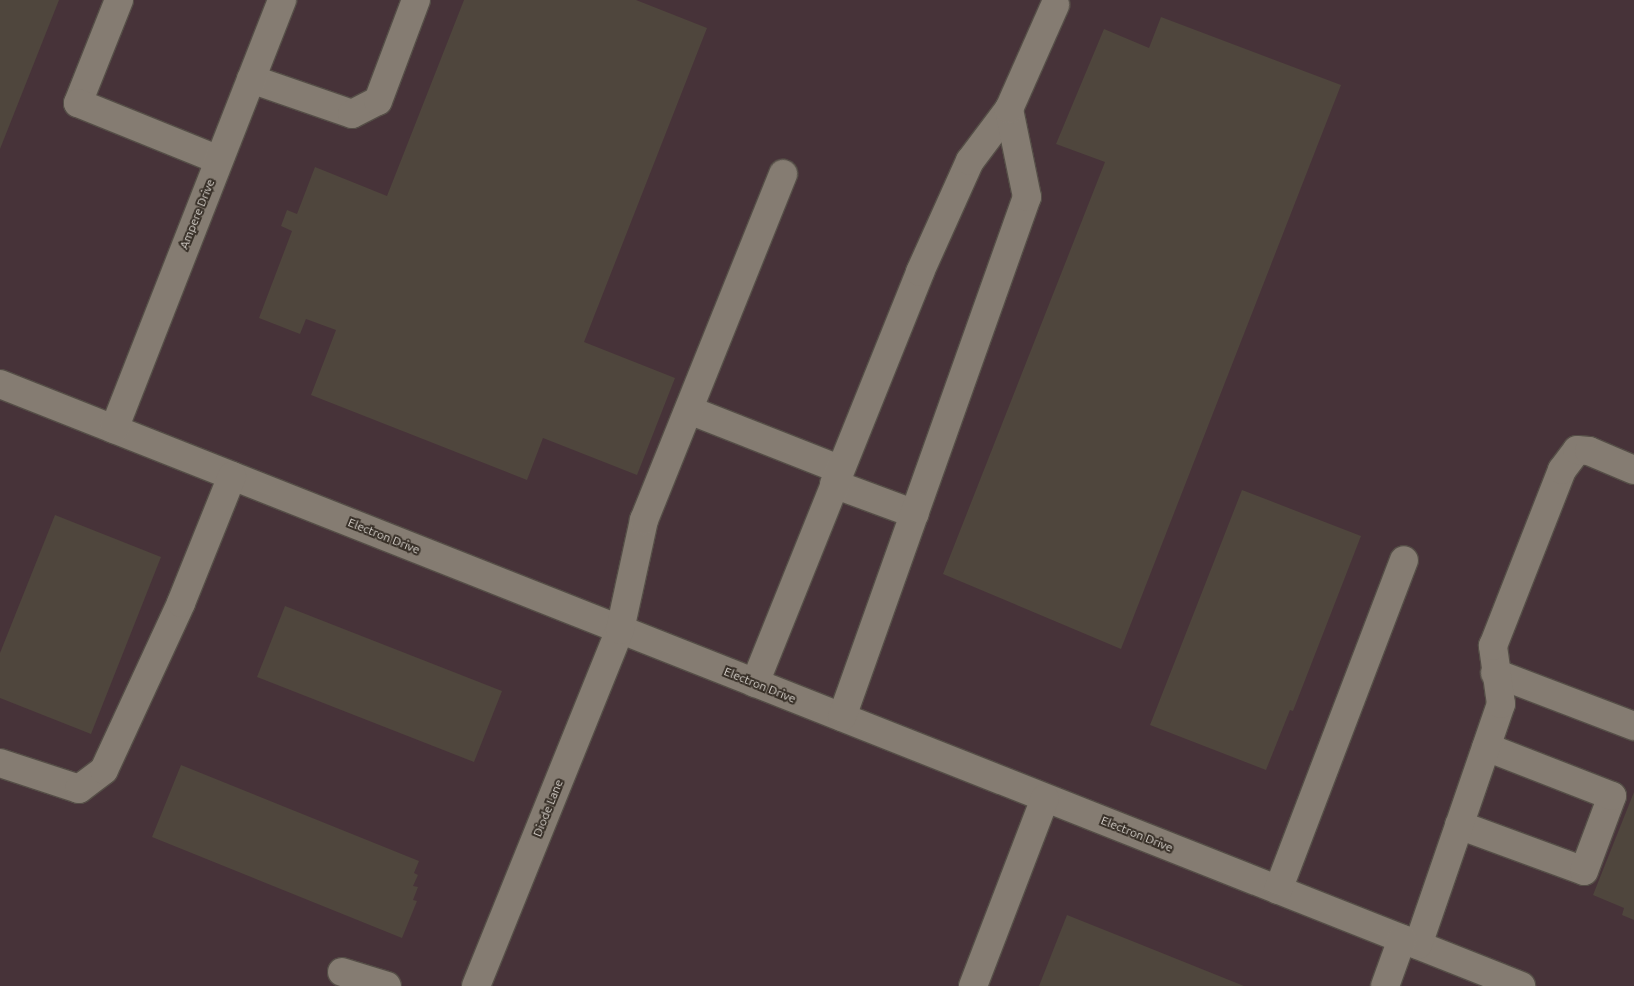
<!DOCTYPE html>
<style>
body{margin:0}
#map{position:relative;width:1634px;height:986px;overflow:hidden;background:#383028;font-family:Ubuntu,sans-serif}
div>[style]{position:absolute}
.industrial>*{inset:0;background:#473339}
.building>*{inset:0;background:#4f463d}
.roads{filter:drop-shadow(1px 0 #554e47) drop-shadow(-1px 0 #554e47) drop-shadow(0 1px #554e47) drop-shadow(0 -1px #554e47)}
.minor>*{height:28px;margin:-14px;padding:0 14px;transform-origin:14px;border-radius:14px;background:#857c72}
span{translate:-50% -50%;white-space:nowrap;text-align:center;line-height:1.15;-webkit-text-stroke:4px #383028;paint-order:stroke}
.street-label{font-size:12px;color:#dfdad4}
</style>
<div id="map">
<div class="industrial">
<i style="clip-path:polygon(0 0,1634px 0,1634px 986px,0 986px)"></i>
</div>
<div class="building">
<i style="clip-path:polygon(0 0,59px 0,0 149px)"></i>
<i style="clip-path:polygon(464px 0,636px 0,707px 28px,584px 342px,675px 378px,637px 475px,543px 438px,527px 480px,311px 395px,336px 330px,306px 319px,300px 334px,259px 318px,292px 231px,281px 226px,287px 210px,297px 214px,315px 167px,387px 196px)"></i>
<i style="clip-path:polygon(1161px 17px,1341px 85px,1121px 649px,943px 574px,1105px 162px,1056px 144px,1104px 29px,1149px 48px)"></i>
<i style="clip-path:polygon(1242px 490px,1361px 536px,1293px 711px,1290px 710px,1266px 770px,1150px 725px)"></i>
<i style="clip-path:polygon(55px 515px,161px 557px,91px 734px,0 698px,0 653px)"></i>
<i style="clip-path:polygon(285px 606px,502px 691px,474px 762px,257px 677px)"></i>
<i style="clip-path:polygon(181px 765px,419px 861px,414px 873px,418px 875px,413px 886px,418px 887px,413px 900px,417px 901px,402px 938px,152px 837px)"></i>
<i style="clip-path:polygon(1634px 792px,1634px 920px,1622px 915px,1624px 908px,1593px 895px)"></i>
<i style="clip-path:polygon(1067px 915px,1137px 943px,1244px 986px,1039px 986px)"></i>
</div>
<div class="roads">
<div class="minor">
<i style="left:119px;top:0;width:111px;rotate:111.7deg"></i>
<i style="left:78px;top:103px;width:152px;rotate:22deg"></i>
<i style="left:251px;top:79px;width:107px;rotate:19.1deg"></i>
<i style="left:352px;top:114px;width:29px;rotate:-27deg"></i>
<i style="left:378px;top:101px;width:108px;rotate:-69.4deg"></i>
<i style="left:0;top:384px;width:1636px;rotate:21.59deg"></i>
<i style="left:689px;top:410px;width:161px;rotate:21.5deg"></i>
<i style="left:114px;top:429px;width:461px;rotate:-68.6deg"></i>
<i style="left:834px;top:484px;width:86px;rotate:20.3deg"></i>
<i style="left:1495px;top:673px;width:149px;rotate:20.9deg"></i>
<i style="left:755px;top:683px;width:443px;rotate:-68.1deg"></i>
<i style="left:920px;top:272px;width:122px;rotate:-65.8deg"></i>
<i style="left:970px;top:161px;width:65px;rotate:-53.1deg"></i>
<i style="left:842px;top:717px;width:552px;rotate:-70.42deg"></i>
<i style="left:1027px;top:197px;width:90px;rotate:-101.6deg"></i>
<i style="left:1009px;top:109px;width:114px;rotate:-66.1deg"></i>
<i style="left:0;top:763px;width:83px;rotate:18.2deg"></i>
<i style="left:79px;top:789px;width:31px;rotate:-37deg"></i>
<i style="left:104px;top:770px;width:184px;rotate:-65.2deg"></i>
<i style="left:181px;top:603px;width:137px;rotate:-68.1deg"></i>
<i style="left:1459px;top:825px;width:133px;rotate:20.2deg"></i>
<i style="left:1584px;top:871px;width:80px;rotate:-69.5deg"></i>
<i style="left:1612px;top:796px;width:135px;rotate:-158.7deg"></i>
<i style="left:1278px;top:890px;width:353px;rotate:-69.1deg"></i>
<i style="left:1418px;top:945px;width:255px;rotate:-71deg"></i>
<i style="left:1501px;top:704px;width:59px;rotate:-97.9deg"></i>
<i style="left:1493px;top:646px;width:189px;rotate:-68.6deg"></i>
<i style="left:1562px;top:470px;width:25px;rotate:-53deg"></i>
<i style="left:1577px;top:450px;width:12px;rotate:5deg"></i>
<i style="left:1589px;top:451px;width:49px;rotate:22.9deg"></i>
<i style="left:342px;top:972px;width:47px;rotate:17.3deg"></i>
<i style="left:476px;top:986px;width:384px;rotate:-68deg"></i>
<i style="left:620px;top:630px;width:113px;rotate:-77.7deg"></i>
<i style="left:644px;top:520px;width:373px;rotate:-68.1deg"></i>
<i style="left:973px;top:986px;width:201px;rotate:-69deg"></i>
<i style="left:1385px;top:986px;width:50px;rotate:-70.1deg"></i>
</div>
</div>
<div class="street-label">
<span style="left:197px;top:214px;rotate:-68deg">Ampere Drive</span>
<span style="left:384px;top:536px;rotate:22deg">Electron Drive</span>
<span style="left:760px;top:685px;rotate:22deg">Electron Drive</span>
<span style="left:548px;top:808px;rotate:-68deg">Diode Lane</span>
<span style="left:1137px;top:834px;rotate:22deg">Electron Drive</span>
</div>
</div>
